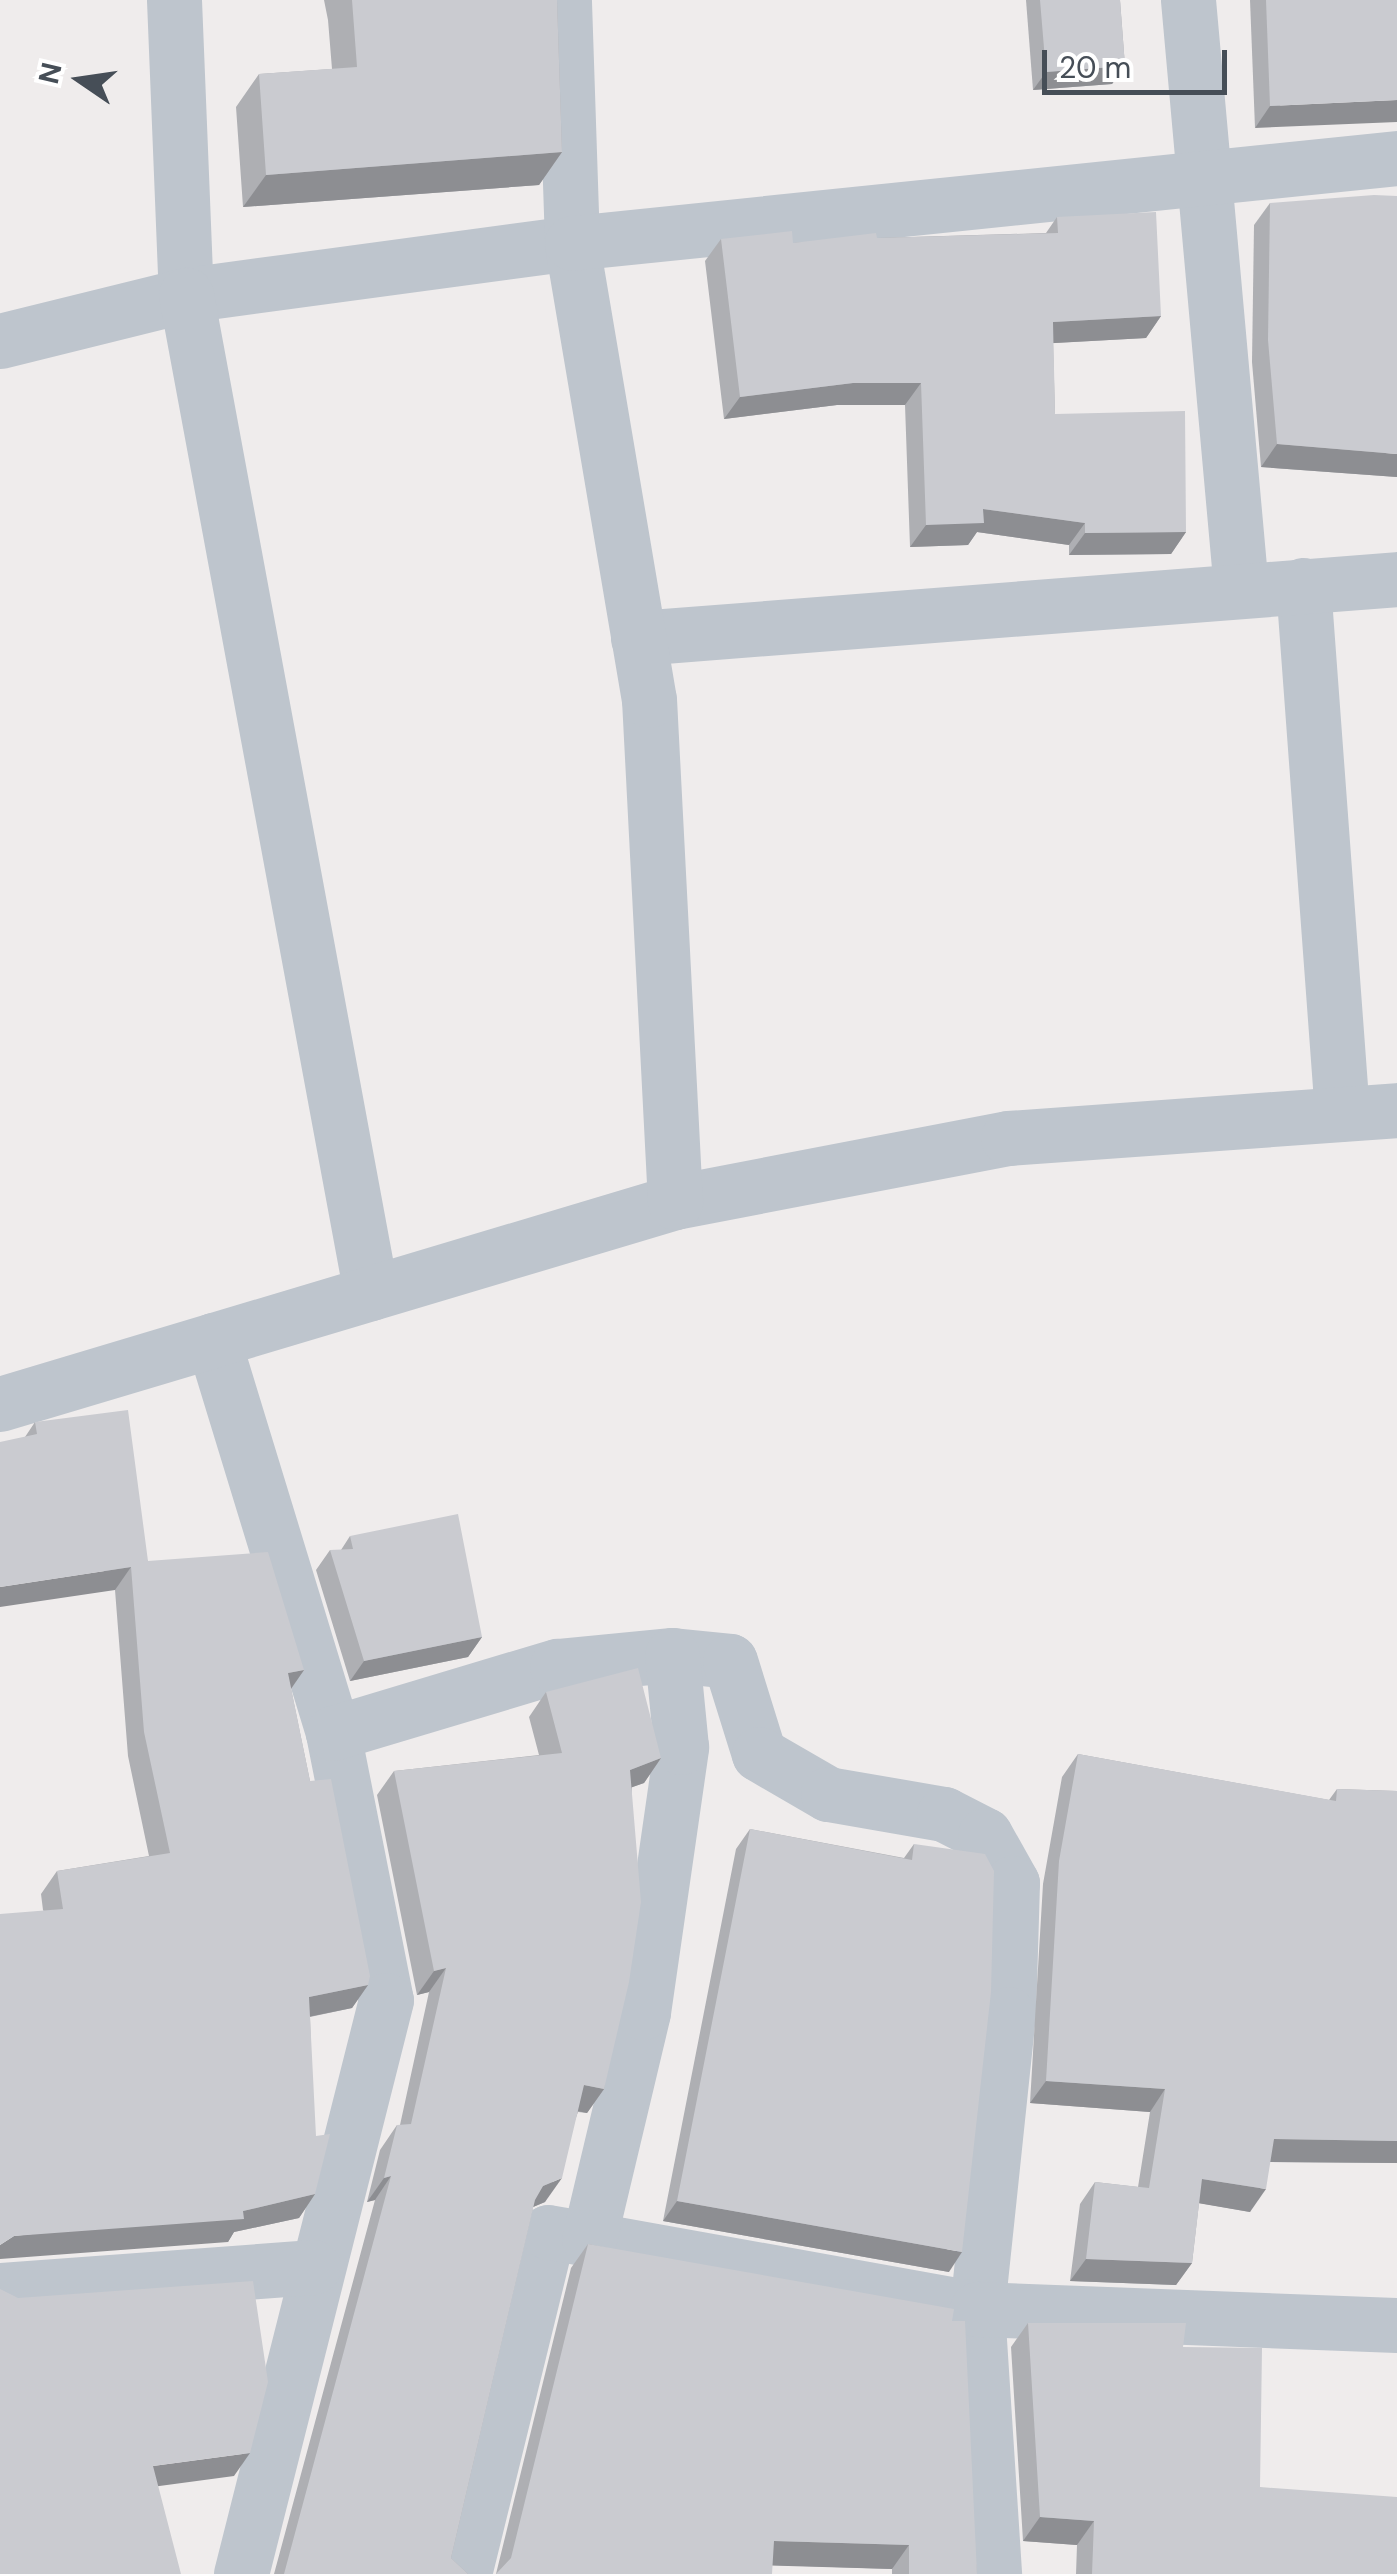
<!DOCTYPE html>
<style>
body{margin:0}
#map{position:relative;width:1397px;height:2574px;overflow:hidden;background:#efecec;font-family:"DM Sans",sans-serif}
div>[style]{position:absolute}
.street>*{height:55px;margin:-27.5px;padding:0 27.5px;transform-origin:27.5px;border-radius:27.5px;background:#bec5cd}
.wall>*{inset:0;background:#aeafb3}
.shaded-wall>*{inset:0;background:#8d8e92}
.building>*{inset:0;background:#cacbd0}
span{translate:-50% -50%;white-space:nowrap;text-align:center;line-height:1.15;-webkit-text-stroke:10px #fff;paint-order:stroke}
.north{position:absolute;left:30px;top:30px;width:100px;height:100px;-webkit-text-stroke:8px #fff;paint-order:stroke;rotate:283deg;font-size:28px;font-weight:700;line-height:40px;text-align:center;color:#464e57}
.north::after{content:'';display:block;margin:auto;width:35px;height:45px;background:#464e57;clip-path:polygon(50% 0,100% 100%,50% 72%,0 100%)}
.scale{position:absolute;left:1042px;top:50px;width:185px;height:45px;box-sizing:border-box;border:5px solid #464e57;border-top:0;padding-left:12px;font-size:30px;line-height:35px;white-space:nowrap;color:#464e57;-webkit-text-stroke:8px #fff;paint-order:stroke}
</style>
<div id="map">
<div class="street">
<i style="left:174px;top:0;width:295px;rotate:87.7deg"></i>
<i style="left:186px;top:295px;width:389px;rotate:-7.7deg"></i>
<i style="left:572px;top:243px;width:243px;rotate:-91.9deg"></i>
<i style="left:1188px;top:0;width:591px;rotate:84.86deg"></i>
<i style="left:0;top:341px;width:192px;rotate:-13.9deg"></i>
<i style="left:186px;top:295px;width:1015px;rotate:79.5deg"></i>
<i style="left:1303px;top:585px;width:530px;rotate:85.78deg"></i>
<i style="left:638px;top:638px;width:761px;rotate:-4.44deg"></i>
<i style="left:675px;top:1202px;width:339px;rotate:-10.9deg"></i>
<i style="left:1008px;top:1138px;width:390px;rotate:-4.1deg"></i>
<i style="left:213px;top:1340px;width:411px;rotate:73deg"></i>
<i style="left:333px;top:1733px;width:272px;rotate:78.8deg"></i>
<i style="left:386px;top:2000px;width:592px;rotate:104.18deg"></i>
<i style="left:0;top:1404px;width:705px;rotate:-16.66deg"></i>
<i style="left:675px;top:1202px;width:503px;rotate:-92.96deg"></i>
<i style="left:649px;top:700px;width:463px;rotate:-99.6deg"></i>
<i style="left:572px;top:243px;width:829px;rotate:-5.88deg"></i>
<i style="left:333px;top:1733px;width:234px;rotate:-16.7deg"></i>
<i style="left:557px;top:1666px;width:116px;rotate:-5.5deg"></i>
<i style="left:672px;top:1655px;width:58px;rotate:5.9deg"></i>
<i style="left:730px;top:1661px;width:97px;rotate:72.7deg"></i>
<i style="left:759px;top:1754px;width:80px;rotate:30.1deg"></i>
<i style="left:828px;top:1794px;width:118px;rotate:9.8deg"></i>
<i style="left:944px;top:1814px;width:46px;rotate:27.1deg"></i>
<i style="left:985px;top:1835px;width:55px;rotate:60.6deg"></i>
<i style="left:1012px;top:1883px;width:131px;rotate:91.7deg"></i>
<i style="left:1008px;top:2014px;width:297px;rotate:96deg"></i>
<i style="left:977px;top:2309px;width:266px;rotate:86.3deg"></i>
<i style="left:589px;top:2239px;width:394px;rotate:10.2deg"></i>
<i style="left:977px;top:2309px;width:420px;rotate:2.2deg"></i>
<i style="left:0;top:2290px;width:314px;rotate:-4.2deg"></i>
<i style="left:464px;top:2574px;width:352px;rotate:-76.2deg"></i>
<i style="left:548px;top:2232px;width:42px;rotate:9.7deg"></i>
<i style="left:589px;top:2239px;width:233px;rotate:-76.6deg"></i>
<i style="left:643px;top:2012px;width:268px;rotate:-81.8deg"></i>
<i style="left:681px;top:1747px;width:92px;rotate:-95.6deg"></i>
</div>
<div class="wall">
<i style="clip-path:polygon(324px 0,557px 0,562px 152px,539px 185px,243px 207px,236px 107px,259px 74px,332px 69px,328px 20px)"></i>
<i style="clip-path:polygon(1026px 0,1120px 0,1125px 66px,1112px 84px,1033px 90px)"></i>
<i style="clip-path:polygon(1250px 0,1397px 0,1255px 128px)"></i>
<i style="clip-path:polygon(1270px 203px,1397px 477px,1261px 467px,1252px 362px,1254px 225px)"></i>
<i style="clip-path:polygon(1057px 217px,1161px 316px,1146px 338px,1053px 343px,1055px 414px,1186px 532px,1171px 554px,1069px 555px,1069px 545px,977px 532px,968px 545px,910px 547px,905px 405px,837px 405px,724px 419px,705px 261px,721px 239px,793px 243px,877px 238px,1046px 233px)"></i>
<i style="clip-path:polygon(35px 1422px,148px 1561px,304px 1670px,291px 1689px,310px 1781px,368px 1985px,352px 2008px,310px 2017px,315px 2194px,299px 2218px,234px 2232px,228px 2242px,43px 1910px,41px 1894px,57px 1871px,149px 1856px,128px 1756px,115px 1590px,25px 1437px)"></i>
<i style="clip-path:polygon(350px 1536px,482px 1637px,468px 1657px,350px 1681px,316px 1570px,330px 1550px,341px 1550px)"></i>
<i style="clip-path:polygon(546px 1692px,661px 1758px,644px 1783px,632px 1787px,604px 2089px,587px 2113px,578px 2112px,545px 2202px,533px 2207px,451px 2558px,468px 2574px,274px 2574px,375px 2200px,367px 2202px,380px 2150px,397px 2125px,400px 2125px,429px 1992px,417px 1995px,377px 1795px,394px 1771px,539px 1755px,529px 1717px)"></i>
<i style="clip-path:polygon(1078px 1754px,1329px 1800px,1337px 1789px,1397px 1791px,1397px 2163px,1270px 2162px,1250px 2212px,1199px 2203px,1192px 2263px,1176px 2285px,1070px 2281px,1080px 2204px,1095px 2182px,1138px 2187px,1150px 2112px,1030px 2103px,1043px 1884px,1062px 1777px)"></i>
<i style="clip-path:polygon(750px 1829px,904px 1858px,914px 1844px,949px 2272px,663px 2221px,736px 1849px)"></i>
<i style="clip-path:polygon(588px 2244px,952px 2321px,977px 2574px,892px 2574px,892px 2569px,773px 2565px,496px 2574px,571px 2268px)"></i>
<i style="clip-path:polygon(1028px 2323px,1183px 2347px,1260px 2487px,1397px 2574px,1076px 2574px,1077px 2545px,1023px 2541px,1011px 2347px)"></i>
</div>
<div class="shaded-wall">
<i style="clip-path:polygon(1125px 66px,1112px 84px,1033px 90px,1046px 72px)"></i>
<i style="clip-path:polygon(1397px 100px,1397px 122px,1255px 128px,1270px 106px)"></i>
<i style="clip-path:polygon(562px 152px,539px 185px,243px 207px,266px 175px)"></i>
<i style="clip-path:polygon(1161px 316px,1146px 338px,1037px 344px,1053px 322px)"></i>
<i style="clip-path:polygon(853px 383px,921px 383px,905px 405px,837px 405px,724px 419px,740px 397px)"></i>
<i style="clip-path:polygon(1277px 444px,1397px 454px,1397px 477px,1261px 467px)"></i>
<i style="clip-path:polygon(983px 509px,1085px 523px,1069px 545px,977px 532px,968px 545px,910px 547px,926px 525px)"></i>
<i style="clip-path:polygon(1186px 532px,1171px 554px,1069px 555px,1085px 533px)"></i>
<i style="clip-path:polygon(131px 1567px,115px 1590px,0 1607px,0 1587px)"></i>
<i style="clip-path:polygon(482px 1637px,468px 1657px,350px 1681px,364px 1661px)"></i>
<i style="clip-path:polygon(304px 1670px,288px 1693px,288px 1673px)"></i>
<i style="clip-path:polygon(661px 1758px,644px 1783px,613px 1794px,630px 1770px)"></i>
<i style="clip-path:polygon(446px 1968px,429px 1992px,417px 1995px,434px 1971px)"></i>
<i style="clip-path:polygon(368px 1985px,352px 2008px,293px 2020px,309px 1997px)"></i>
<i style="clip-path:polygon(1046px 2081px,1165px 2089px,1150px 2112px,1030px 2103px)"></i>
<i style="clip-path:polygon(584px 2085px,604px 2089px,587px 2113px,567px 2109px)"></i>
<i style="clip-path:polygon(1274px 2139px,1397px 2141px,1397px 2163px,1258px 2162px)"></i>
<i style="clip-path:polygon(391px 2176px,375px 2200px,367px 2202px,384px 2178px)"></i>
<i style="clip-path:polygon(562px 2178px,545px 2202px,526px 2210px,543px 2186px)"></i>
<i style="clip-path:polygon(1202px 2179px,1266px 2189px,1250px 2212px,1186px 2201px)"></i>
<i style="clip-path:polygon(315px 2194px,299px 2218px,234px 2232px,228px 2242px,0 2259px,0 2245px,14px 2236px,243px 2211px)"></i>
<i style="clip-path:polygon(677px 2201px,962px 2252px,949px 2272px,663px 2221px)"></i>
<i style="clip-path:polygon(1086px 2259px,1192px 2263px,1176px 2285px,1070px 2281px)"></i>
<i style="clip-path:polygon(250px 2453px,234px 2476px,137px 2489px,153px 2466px)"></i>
<i style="clip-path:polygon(1040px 2517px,1094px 2521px,1077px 2545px,1023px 2541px)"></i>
<i style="clip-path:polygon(774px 2541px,909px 2545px,892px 2569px,757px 2565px)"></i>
</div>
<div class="building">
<i style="clip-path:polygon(352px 0,557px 0,562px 152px,266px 175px,259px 74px,357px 67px)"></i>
<i style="clip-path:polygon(1040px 0,1120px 0,1125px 66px,1046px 72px)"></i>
<i style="clip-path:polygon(1266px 0,1397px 0,1397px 100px,1270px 106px)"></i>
<i style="clip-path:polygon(1374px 195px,1397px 196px,1397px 454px,1277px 444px,1268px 340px,1270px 203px)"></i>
<i style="clip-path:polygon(1156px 212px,1161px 316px,1053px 322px,1055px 414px,1185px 411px,1186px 532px,1085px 533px,1085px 523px,983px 509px,984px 523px,926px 525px,921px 383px,853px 383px,740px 397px,721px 239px,792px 231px,793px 243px,876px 233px,877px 238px,1058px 233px,1057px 217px)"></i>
<i style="clip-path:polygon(128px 1410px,148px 1561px,268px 1552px,304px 1670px,288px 1673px,310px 1781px,331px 1779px,370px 1976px,368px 1985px,309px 1997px,316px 2136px,330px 2134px,315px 2194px,243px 2211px,244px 2219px,14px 2236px,0 2245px,0 1914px,63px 1909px,57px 1871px,170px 1853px,144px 1732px,131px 1567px,0 1587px,0 1442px,37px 1434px,35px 1422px)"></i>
<i style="clip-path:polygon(458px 1514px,482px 1637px,364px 1661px,330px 1550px,353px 1549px,350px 1536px)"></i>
<i style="clip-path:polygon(638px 1668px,661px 1758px,630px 1770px,641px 1902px,629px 1982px,604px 2089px,584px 2085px,562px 2178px,543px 2186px,535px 2200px,451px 2558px,468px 2574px,284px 2574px,391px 2176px,384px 2178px,397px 2125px,411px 2124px,446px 1968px,434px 1971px,394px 1771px,562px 1753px,546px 1692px)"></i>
<i style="clip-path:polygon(1078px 1754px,1336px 1801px,1337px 1789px,1397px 1791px,1397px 2141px,1274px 2139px,1266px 2189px,1202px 2179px,1192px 2263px,1086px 2259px,1095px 2182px,1149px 2188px,1165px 2089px,1046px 2081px,1059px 1861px)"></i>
<i style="clip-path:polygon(750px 1829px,912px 1860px,914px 1844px,985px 1854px,994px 1871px,991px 1992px,962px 2252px,677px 2201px)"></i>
<i style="clip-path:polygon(588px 2244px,954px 2309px,952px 2321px,965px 2321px,977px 2574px,909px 2574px,909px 2545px,774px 2541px,772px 2574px,496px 2574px,511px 2558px)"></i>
<i style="clip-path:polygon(253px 2281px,268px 2382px,250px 2453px,153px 2466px,181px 2574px,0 2574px,0 2289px,18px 2298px)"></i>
<i style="clip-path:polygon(1028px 2323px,1186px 2323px,1183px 2347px,1262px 2348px,1260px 2487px,1397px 2497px,1397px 2574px,1092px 2574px,1094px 2521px,1040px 2517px)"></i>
</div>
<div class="north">N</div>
<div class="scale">20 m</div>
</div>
